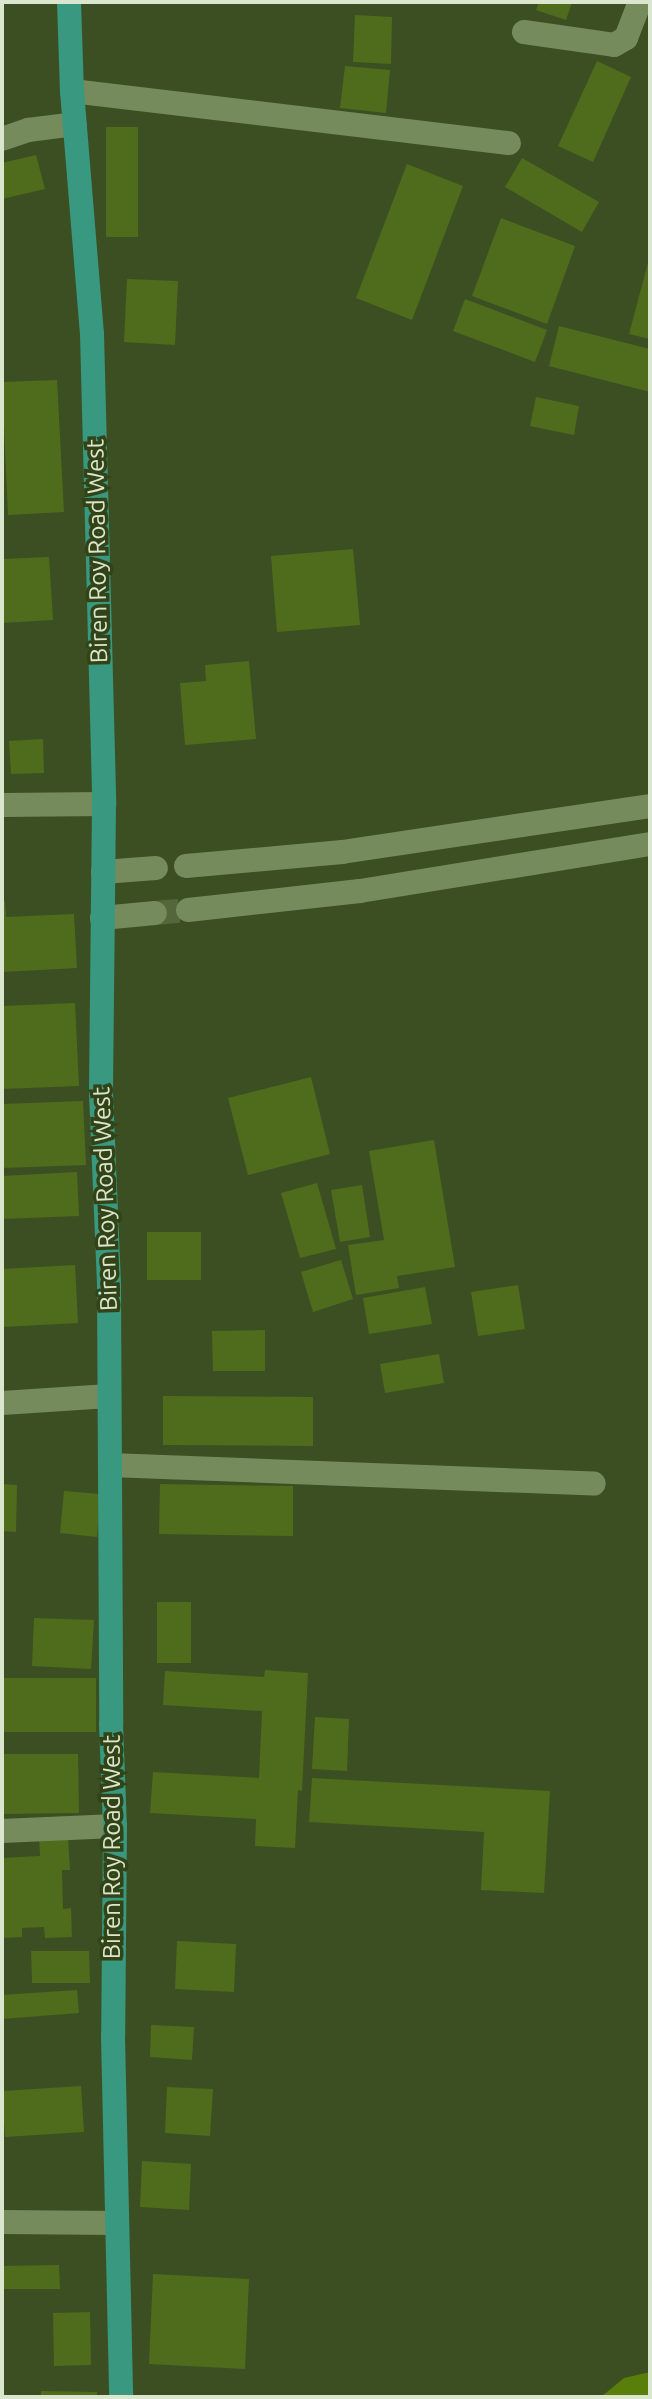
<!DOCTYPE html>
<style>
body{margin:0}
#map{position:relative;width:652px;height:2399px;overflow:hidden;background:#3c4f22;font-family:Ubuntu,sans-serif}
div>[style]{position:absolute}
.water>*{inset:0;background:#597f0a}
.building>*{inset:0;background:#4e6c1c}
.minor-tunnel>*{height:24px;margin-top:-12px;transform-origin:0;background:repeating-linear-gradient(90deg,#54663c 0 24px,transparent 0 36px)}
.minor>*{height:24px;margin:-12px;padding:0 12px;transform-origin:12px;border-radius:12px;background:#768b5c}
.major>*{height:24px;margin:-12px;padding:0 12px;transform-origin:12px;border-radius:12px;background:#389880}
span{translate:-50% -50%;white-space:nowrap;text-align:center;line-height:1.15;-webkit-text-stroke:7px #324417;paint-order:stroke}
.street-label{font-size:24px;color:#dae6cd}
.frame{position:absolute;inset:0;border:4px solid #dae6cd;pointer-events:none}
</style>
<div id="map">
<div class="water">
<i style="clip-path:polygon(650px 2372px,650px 2397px,601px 2397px,624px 2378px)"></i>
</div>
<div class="building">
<i style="clip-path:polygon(539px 2px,572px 2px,566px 20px,536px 10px)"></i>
<i style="clip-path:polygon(355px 15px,392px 17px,391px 64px,353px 62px)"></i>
<i style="clip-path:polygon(597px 61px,631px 77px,593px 162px,558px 146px)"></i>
<i style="clip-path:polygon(345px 66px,390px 70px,386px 113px,340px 108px)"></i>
<i style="clip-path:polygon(106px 127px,138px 127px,138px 237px,106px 237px)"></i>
<i style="clip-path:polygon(36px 155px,45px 189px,2px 199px,2px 163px)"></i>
<i style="clip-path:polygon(522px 158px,599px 202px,582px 232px,505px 187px)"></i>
<i style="clip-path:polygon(407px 164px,463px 186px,412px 320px,356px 298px)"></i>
<i style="clip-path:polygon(501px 218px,575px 246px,547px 324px,472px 296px)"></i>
<i style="clip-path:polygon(649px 259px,650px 259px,650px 339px,629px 334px)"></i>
<i style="clip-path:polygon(127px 279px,178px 281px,175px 345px,124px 342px)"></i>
<i style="clip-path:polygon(465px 299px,547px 330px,535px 362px,453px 331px)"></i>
<i style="clip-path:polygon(559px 326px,650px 349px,650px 392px,549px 366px)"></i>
<i style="clip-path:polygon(57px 380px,64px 512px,8px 515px,2px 382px)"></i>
<i style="clip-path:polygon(536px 397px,579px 406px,574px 435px,530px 426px)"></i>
<i style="clip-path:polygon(353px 549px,360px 625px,277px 632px,271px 556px)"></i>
<i style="clip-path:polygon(49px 557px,53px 620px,2px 623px,2px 559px)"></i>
<i style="clip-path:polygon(249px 661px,256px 739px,185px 745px,180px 683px,206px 681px,205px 665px)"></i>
<i style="clip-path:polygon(43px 739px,44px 773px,11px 774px,9px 741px)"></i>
<i style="clip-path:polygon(2px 901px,5px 901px,6px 917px,74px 914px,77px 968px,2px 972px)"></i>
<i style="clip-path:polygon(75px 1003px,79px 1086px,2px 1089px,2px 1006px)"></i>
<i style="clip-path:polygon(311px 1077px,330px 1154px,248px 1175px,228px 1098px)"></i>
<i style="clip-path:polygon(83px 1101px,86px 1165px,2px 1168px,2px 1104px)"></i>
<i style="clip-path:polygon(434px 1140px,455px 1267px,397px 1276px,399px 1288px,356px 1295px,348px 1245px,384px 1240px,369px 1151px)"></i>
<i style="clip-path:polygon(77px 1172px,79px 1216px,2px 1219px,2px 1176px)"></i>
<i style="clip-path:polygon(317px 1183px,336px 1249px,300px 1258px,281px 1193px)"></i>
<i style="clip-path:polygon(362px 1185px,370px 1237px,340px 1242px,331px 1190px)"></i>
<i style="clip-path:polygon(147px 1232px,201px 1232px,201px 1280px,147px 1280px)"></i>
<i style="clip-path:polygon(341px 1260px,353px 1299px,313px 1312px,301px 1272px)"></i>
<i style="clip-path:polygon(75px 1265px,78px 1323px,2px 1327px,2px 1269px)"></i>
<i style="clip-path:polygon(518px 1285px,525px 1329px,478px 1336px,471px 1292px)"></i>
<i style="clip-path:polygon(425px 1287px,432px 1324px,369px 1334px,363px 1298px)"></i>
<i style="clip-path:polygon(265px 1330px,265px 1371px,213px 1371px,212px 1331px)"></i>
<i style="clip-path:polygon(439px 1354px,444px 1383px,385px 1393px,380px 1364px)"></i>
<i style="clip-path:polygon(163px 1396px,313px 1397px,313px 1446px,163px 1445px)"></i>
<i style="clip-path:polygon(2px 1484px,17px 1485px,16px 1532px,2px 1531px)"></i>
<i style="clip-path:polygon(160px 1484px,293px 1486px,293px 1536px,159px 1534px)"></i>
<i style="clip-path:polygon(64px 1491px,100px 1494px,97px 1537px,60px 1533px)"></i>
<i style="clip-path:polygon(157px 1602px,191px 1602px,191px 1663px,157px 1663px)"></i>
<i style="clip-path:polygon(34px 1618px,94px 1620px,91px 1669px,32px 1666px)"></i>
<i style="clip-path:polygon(265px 1670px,308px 1673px,302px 1791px,298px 1790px,295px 1848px,255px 1846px,256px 1819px,150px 1813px,153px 1772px,259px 1778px,262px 1711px,163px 1705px,165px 1671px,264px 1677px)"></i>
<i style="clip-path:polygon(2px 1678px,96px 1678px,96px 1732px,2px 1732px)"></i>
<i style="clip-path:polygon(315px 1717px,349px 1719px,347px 1771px,312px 1769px)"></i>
<i style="clip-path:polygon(2px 1754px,78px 1754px,79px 1813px,2px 1814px)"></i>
<i style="clip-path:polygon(312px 1778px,550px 1791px,544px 1893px,481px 1890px,484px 1832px,309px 1822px)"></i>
<i style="clip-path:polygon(68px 1836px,70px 1870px,62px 1870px,63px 1909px,71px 1908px,72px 1937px,45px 1938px,44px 1927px,22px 1928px,22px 1937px,2px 1938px,2px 1858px,40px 1856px,39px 1837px)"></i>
<i style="clip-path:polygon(177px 1941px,236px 1944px,234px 1992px,175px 1989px)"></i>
<i style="clip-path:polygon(31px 1951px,89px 1951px,90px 1983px,32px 1983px)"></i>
<i style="clip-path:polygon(77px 1990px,79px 2013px,2px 2019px,2px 1995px)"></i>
<i style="clip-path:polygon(151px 2025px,194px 2027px,192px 2060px,150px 2057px)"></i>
<i style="clip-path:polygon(81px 2086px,84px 2132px,5px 2137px,2px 2091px)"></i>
<i style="clip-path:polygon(167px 2087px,213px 2089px,210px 2136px,165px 2133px)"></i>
<i style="clip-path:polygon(142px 2161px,191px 2164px,189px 2210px,140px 2207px)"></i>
<i style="clip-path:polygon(59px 2265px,60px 2289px,2px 2289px,2px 2266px)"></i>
<i style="clip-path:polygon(153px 2274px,249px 2279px,245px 2369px,149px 2364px)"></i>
<i style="clip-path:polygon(90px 2312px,91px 2365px,54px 2366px,53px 2313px)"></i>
<i style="clip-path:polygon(41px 2391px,97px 2392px,97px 2397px,41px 2397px)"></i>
</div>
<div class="minor-tunnel">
<i style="left:155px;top:913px;width:33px;rotate:-5deg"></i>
</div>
<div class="minor">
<i style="left:524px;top:32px;width:91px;rotate:8.2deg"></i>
<i style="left:614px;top:45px;width:14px;rotate:-30deg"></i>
<i style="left:626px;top:38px;width:39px;rotate:-69deg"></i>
<i style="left:72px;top:91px;width:440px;rotate:6.8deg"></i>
<i style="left:2px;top:139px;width:28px;rotate:-19deg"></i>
<i style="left:28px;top:130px;width:47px;rotate:-7.3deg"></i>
<i style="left:2px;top:805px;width:102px;rotate:-0.6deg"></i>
<i style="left:186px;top:866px;width:157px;rotate:-5.1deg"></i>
<i style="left:342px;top:852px;width:311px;rotate:-8.5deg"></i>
<i style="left:103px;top:872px;width:53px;rotate:-4.3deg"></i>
<i style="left:188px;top:910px;width:173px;rotate:-6.3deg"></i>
<i style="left:360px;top:891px;width:294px;rotate:-9.2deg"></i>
<i style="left:102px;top:918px;width:53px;rotate:-5.4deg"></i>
<i style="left:2px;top:1403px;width:107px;rotate:-3.7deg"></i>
<i style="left:110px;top:1465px;width:484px;rotate:2.2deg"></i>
<i style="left:2px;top:1831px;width:113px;rotate:-2.5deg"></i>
<i style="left:2px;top:2222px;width:114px;rotate:0.5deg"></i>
</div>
<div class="major">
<i style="left:69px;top:2px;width:89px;rotate:88.1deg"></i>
<i style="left:72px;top:91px;width:244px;rotate:85.3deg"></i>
<i style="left:92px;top:334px;width:470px;rotate:88.5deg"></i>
<i style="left:104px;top:804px;width:289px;rotate:90.6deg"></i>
<i style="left:101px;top:1093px;width:194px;rotate:87.6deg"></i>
<i style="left:109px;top:1287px;width:437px;rotate:89.7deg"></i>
<i style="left:111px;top:1724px;width:102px;rotate:87.8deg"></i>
<i style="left:115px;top:1826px;width:210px;rotate:90.5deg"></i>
<i style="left:113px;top:2036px;width:361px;rotate:88.7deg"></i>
</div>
<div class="street-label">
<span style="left:97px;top:551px;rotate:-91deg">Biren Roy Road West</span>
<span style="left:105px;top:1199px;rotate:-92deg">Biren Roy Road West</span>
<span style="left:112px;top:1847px;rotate:-90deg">Biren Roy Road West</span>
</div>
<div class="frame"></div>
</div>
